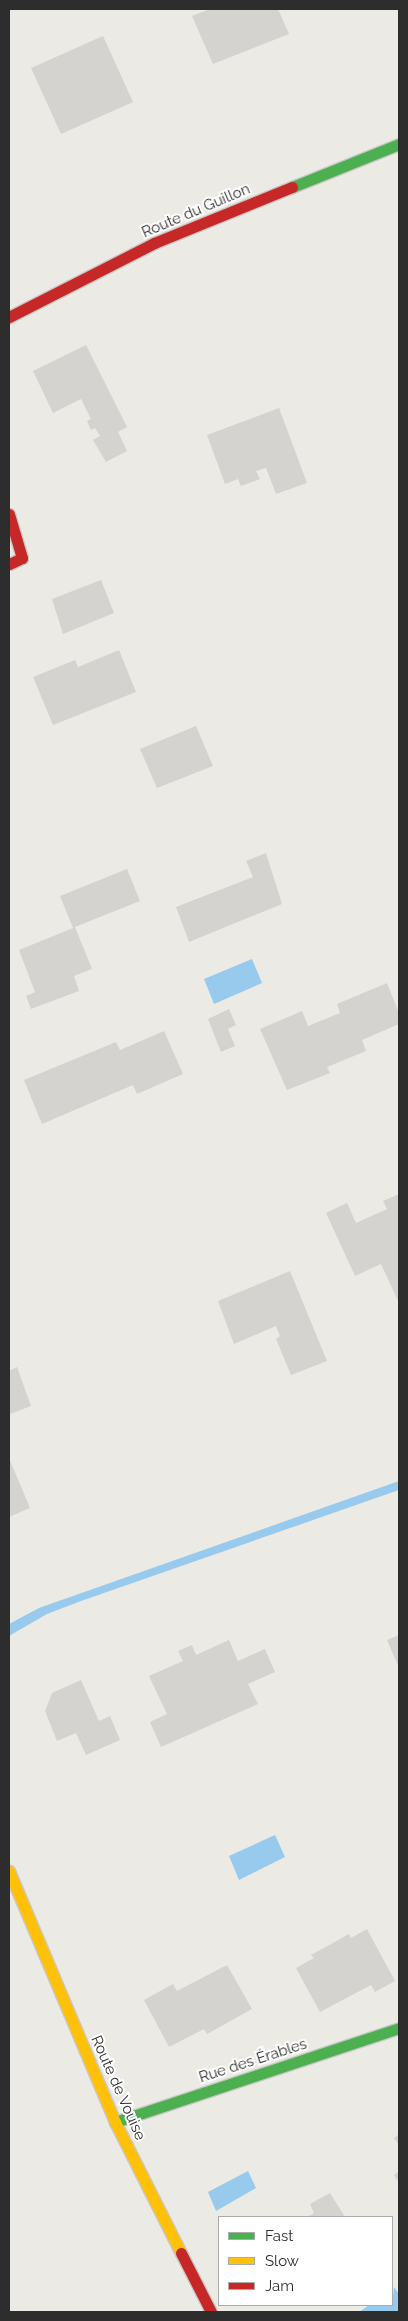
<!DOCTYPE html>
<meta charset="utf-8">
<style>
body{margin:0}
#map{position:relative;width:408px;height:2321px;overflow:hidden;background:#eceae4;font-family:Raleway,sans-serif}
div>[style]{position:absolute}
.water>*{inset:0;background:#97caed}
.building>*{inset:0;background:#d5d3cf}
.roads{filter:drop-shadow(1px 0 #c9c8c8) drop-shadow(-1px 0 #c9c8c8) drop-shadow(0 1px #c9c8c8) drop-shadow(0 -1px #c9c8c8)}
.fast>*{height:11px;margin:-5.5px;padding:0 5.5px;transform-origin:5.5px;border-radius:5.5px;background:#4caf50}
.slow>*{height:11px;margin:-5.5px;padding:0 5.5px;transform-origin:5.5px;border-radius:5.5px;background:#ffc107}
.jam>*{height:11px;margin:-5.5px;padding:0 5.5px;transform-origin:5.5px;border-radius:5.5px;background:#c62828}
span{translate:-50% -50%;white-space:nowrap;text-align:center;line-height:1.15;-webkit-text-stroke:4px #fff;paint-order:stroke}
.street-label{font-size:15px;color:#2d2d2d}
.frame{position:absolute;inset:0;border:10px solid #2d2d2d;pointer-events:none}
.legend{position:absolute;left:218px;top:2216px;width:175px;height:90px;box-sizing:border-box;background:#fff;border:1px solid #ababab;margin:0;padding:6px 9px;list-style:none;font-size:15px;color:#2d2d2d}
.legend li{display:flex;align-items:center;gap:10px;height:25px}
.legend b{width:25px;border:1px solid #ababab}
</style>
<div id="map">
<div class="water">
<i style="clip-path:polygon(252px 959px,262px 983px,214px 1004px,204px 979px)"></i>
<i style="clip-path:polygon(399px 1481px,399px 1490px,81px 1601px,47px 1614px,9px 1636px,9px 1624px,39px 1608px)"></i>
<i style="clip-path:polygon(275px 1835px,285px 1857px,239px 1880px,229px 1856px)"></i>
<i style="clip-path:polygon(248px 2171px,256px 2188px,216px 2211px,208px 2192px)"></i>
<i style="clip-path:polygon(394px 2287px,399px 2294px,399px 2312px,359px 2312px,369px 2305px,392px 2305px)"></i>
</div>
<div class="building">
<i style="clip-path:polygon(210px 9px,278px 9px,289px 34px,213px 64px,192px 16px)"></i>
<i style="clip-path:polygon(103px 36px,133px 102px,61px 134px,31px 68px)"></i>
<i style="clip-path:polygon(86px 345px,127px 427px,118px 432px,127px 451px,106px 462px,93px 440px,100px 436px,95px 428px,91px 430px,87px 421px,91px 419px,81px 399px,53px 413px,33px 371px)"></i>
<i style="clip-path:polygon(279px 408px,307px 483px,276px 494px,266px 468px,256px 471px,260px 479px,241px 486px,238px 479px,225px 484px,207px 435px)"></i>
<i style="clip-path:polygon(101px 580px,114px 613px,63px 634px,52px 599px)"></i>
<i style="clip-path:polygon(119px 650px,136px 692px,53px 725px,33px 677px,75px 660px,78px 667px)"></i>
<i style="clip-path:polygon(196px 726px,213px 766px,157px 788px,140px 749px)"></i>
<i style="clip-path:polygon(266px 853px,282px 904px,189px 942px,176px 907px,253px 877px,246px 861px)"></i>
<i style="clip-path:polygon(127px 869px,140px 901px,75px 927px,92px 969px,74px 976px,79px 991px,31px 1009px,26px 996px,35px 992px,19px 950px,73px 928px,60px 896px)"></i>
<i style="clip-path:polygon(387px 983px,399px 1013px,399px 1024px,362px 1040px,366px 1051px,327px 1067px,330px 1073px,287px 1090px,260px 1029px,302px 1011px,308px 1026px,340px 1013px,337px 1004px)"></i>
<i style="clip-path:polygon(229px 1009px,236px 1025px,228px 1029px,235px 1046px,221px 1052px,208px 1019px)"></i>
<i style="clip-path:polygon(164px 1031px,183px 1074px,137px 1094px,133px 1085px,42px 1124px,24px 1080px,116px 1042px,120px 1050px)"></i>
<i style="clip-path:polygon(399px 1194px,399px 1303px,381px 1264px,355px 1276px,326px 1213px,347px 1203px,356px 1223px,387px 1209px,383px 1201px)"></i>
<i style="clip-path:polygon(290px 1271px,327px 1361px,291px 1375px,276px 1339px,280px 1336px,276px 1326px,234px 1344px,218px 1301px)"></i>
<i style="clip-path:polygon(17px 1367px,31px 1406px,10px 1414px,9px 1371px)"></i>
<i style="clip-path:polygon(9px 1458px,30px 1508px,9px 1517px)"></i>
<i style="clip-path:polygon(399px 1635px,399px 1668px,387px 1640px)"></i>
<i style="clip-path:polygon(229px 1640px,238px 1661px,265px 1649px,275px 1672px,248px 1684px,258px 1704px,161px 1747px,150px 1722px,167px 1714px,149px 1676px,183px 1661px,178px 1651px,192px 1645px,196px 1655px)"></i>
<i style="clip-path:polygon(81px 1680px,99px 1721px,110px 1716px,120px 1740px,86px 1755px,76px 1733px,57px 1741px,45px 1711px,52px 1693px)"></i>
<i style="clip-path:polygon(367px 1929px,395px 1981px,375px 1992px,371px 1985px,320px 2012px,296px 1968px,314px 1958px,311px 1955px,349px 1934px,351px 1938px)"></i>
<i style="clip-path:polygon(227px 1965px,252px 2009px,207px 2034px,204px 2029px,169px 2047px,144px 2000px,173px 1984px,177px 1991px)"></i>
<i style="clip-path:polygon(399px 2134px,399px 2145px,394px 2138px)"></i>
<i style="clip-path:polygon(399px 2171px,399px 2183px,394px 2175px)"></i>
<i style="clip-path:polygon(330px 2193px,345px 2217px,307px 2217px,314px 2213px,310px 2204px)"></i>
</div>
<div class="roads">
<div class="fast">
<i style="left:292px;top:187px;width:115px;rotate:-21.9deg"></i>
<i style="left:115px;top:2122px;width:299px;rotate:-18.3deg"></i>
</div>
<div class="slow">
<i style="left:9px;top:1871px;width:272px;rotate:67.1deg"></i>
<i style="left:115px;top:2122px;width:147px;rotate:63.3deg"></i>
</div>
<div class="jam">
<i style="left:9px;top:317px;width:163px;rotate:-27deg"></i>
<i style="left:154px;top:243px;width:149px;rotate:-22.1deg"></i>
<i style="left:9px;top:514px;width:46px;rotate:73.5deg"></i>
<i style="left:22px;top:558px;width:14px;rotate:155deg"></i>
<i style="left:181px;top:2253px;width:66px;rotate:63deg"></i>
</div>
</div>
<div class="street-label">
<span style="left:196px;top:211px;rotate:-23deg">Route du Guillon</span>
<span style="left:253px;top:2061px;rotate:-18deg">Rue des Érables</span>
<span style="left:118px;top:2088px;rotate:66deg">Route de Vouise</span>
</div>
<div class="frame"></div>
<ul class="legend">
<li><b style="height:6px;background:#4caf50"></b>Fast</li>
<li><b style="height:6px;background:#ffc107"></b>Slow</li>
<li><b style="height:6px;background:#c62828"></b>Jam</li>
</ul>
</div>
